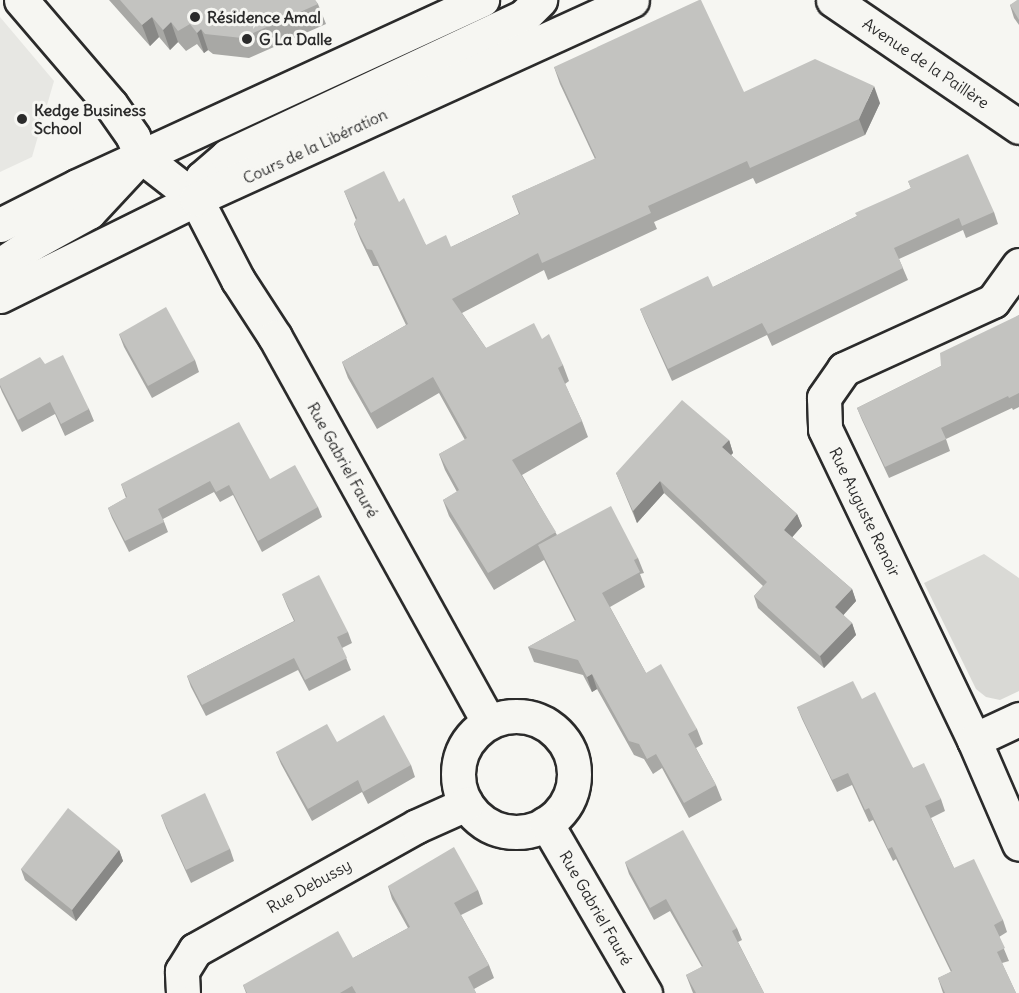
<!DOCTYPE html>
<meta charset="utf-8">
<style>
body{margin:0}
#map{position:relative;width:1019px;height:993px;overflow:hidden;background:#f6f6f2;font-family:Delius,sans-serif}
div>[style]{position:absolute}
.built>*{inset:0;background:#e7e7e3}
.green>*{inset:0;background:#d9d9d5}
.roads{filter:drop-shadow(2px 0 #2b2b2b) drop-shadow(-2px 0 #2b2b2b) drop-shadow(0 2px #2b2b2b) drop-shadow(0 -2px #2b2b2b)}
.street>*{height:33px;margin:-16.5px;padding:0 16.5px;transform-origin:16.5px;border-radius:16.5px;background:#f6f6f2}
.street>.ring{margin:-16.5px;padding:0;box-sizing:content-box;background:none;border:33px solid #f6f6f2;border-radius:50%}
.secondary>*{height:33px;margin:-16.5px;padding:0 16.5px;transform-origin:16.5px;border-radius:16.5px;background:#f6f6f2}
.wall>*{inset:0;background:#a8a8a5}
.shaded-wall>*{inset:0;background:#888886}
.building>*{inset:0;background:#c3c3c0}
.dots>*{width:16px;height:16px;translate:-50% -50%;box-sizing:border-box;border:3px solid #f6f6f2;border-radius:50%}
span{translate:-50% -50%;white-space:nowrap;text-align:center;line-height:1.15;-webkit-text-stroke:6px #f6f6f2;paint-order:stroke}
.poi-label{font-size:16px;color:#2b2b2b;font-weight:700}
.left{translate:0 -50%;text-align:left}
.street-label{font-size:16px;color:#2b2b2b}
</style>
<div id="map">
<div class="built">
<i style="clip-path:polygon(0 17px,54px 81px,32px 157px,0 172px)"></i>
</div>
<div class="green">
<i style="clip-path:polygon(984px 554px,1019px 578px,1019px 691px,1000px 700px,986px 697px,976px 689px,924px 583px)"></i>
</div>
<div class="roads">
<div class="street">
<i style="left:21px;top:0;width:138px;rotate:49.4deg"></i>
<i style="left:111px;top:105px;width:39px;rotate:55deg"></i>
<i style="left:133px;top:137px;width:21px;rotate:67deg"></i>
<i style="left:141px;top:156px;width:70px;rotate:38deg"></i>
<i style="left:196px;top:199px;width:91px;rotate:62.6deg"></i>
<i style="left:238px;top:280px;width:68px;rotate:57deg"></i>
<i style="left:275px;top:337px;width:440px;rotate:61deg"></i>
<i style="left:833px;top:0;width:225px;rotate:34.3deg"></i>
<i style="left:1019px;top:265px;width:44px;rotate:125.8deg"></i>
<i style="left:993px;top:301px;width:164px;rotate:155.5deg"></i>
<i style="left:844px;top:369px;width:35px;rotate:125deg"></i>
<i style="left:824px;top:398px;width:31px;rotate:88deg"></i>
<i style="left:825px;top:429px;width:345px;rotate:64.4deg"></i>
<i style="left:974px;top:740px;width:113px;rotate:66.6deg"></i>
<i class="ring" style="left:458px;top:716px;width:83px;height:83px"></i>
<i style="left:974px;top:740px;width:50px;rotate:-25deg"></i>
<i style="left:546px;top:823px;width:197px;rotate:59.8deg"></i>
<i style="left:183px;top:993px;width:22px;rotate:-93deg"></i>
<i style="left:182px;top:971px;width:25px;rotate:-58deg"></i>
<i style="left:195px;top:950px;width:254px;rotate:-29.2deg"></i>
<i style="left:417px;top:826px;width:54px;rotate:-24.2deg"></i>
</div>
<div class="secondary">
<i style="left:196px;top:199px;width:22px;rotate:-74deg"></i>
<i style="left:202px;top:178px;width:33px;rotate:-41deg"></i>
<i style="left:227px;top:156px;width:328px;rotate:-25.2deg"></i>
<i style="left:524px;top:16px;width:23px;rotate:-45deg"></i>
<i style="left:0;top:225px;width:86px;rotate:-26.9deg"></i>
<i style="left:77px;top:186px;width:446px;rotate:-24.7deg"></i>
<i style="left:0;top:265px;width:37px;rotate:-34deg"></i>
<i style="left:31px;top:244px;width:66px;rotate:-28.9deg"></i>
<i style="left:89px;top:212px;width:60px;rotate:-47deg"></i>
<i style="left:0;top:296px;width:219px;rotate:-26.3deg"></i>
<i style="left:196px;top:199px;width:479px;rotate:-24.5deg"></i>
</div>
</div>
<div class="wall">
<i style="clip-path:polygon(109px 0,315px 0,318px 4px,326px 24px,249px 58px,213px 54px,208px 50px,204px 53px,197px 44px,186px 51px,178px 42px,170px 50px,159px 37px,150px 46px)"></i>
<i style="clip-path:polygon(1019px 0,1019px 25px,1014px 18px,1010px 5px)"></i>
<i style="clip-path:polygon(554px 67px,744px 92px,880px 103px,865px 135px,756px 184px,753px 178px,654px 222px,657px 229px,548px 280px,544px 270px,462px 313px,486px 348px,542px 339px,563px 365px,569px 381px,565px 384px,582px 421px,588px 437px,522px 475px,557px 535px,638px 558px,644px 573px,640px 574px,645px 587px,610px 607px,646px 673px,697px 729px,703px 744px,696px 748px,716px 785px,722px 800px,689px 818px,662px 768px,653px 774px,644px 759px,634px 755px,597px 689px,592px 692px,583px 675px,534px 662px,528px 647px,575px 621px,544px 560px,494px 590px,449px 516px,443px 500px,457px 492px,445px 470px,439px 454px,465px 440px,439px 393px,377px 429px,348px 378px,342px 362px,406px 325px,378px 266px,373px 266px,361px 241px,354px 224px,356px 220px,344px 191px,399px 202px,426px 245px,451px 247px,519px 214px,512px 196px,595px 159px,560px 84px)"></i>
<i style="clip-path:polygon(908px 181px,994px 212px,998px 224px,966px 238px,963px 230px,899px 259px,908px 280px,772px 346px,767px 335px,672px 381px,645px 321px,640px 309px,713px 287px,857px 216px,911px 188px)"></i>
<i style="clip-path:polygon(1019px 315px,1019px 407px,1013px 410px,1012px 408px,946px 439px,950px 451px,889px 478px,862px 420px,857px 408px,941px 366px)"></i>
<i style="clip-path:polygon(119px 334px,195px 360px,199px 372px,152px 398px,124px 347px)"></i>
<i style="clip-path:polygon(45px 364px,89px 409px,94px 421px,65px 436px,55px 414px,22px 432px,2px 392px,0 387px,0 379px)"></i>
<i style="clip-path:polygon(729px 440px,733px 453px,731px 455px,797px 514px,802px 526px,792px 537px,852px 589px,856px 601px,843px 615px,852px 623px,856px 635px,824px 668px,758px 608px,754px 596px,763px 586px,664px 493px,637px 523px,616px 473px)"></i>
<i style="clip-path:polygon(270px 479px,318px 507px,322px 517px,262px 552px,233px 495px,220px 502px,214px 492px,163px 519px,168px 532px,129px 552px,112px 518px,108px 508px,126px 498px,121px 484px)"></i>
<i style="clip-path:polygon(282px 594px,348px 632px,352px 643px,342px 648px,351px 670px,309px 691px,298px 670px,206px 716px,191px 687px,187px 676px,294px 621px,287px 606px)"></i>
<i style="clip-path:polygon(862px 699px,913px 768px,941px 799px,945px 811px,931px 818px,954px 868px,1003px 920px,1007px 932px,999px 937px,1009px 961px,1002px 963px,1016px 993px,943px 993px,938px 978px,951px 972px,896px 859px,893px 861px,873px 820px,869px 822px,852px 785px,837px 792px,802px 719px,797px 707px)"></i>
<i style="clip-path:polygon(337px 742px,411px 765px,415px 777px,368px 804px,362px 792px,312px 821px,281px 764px,276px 752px)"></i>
<i style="clip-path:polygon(161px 815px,230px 849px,234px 861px,191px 883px,166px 828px)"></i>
<i style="clip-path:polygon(119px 850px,123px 861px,76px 921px,25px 880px,21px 869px)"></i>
<i style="clip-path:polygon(625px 862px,737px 928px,742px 940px,738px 942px,764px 993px,693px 993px,686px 975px,702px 967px,670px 911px,654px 920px,629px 874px)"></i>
<i style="clip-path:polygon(388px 886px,478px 890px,483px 904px,461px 915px,489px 965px,494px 978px,474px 989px,476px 993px,246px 993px,243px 985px,353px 958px,408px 928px,392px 899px)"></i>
</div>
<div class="shaded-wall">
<i style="clip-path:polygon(152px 17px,159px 37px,150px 46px,142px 25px)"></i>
<i style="clip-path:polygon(171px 22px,178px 42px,170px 50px,163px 30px)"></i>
<i style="clip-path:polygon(201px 29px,208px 50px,204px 53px,197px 33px)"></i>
<i style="clip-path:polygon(874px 86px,880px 103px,865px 135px,859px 119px)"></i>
<i style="clip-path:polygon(729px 440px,733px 453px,727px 459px,722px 447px)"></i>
<i style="clip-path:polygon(660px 481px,664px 493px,637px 523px,633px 511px)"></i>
<i style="clip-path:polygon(797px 514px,802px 526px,788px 542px,784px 530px)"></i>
<i style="clip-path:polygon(852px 589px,856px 601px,839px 620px,835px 607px)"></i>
<i style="clip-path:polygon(852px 623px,856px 635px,824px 668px,820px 656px)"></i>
<i style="clip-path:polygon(592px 674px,597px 689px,592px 692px,587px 677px)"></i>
<i style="clip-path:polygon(119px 850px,123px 861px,76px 921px,72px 910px)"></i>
</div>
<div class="building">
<i style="clip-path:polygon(120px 0,315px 0,318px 4px,242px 38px,205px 34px,201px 29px,197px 33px,190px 24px,178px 31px,171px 22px,163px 30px,152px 17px,142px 25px)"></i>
<i style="clip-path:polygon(699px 0,701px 0,744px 92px,815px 59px,874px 86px,859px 119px,750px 168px,747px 161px,648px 206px,651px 213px,542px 263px,538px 253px,452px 299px,486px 348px,534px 323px,542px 339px,549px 334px,563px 365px,558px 368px,582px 421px,512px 460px,556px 532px,488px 573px,443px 500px,459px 490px,439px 454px,467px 438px,433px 377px,371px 413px,342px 362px,408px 324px,372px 250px,367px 249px,354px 224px,357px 218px,344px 191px,384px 171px,399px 202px,404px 198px,426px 245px,446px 235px,451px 247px,520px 214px,512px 196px,596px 158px,554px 67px)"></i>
<i style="clip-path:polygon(1017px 0,1019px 0,1019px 20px,1010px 5px)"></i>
<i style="clip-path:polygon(968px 154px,994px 212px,962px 226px,959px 218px,894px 248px,903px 268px,768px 334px,762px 323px,668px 369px,640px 309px,708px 276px,713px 287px,857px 216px,855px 213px,911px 188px,908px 181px)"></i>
<i style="clip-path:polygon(166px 307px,195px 360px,148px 386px,119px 334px)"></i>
<i style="clip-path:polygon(1019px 315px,1019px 393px,1009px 398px,1008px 396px,941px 428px,946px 439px,885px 467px,857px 408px,941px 366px,940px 353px)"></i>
<i style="clip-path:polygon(63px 355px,89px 409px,61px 424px,50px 402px,18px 420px,0 385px,0 379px,40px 357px,45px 364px)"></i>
<i style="clip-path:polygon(682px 400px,729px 440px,722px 447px,797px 514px,784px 530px,852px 589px,835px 607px,852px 623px,820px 656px,754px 596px,767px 582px,660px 481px,633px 511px,616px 473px)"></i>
<i style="clip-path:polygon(239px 422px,270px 479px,295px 465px,318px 507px,258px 541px,229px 485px,216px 492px,210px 481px,158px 509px,164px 522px,125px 541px,108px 508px,127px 497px,121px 484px)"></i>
<i style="clip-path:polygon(611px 506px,638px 558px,634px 560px,640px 572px,602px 593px,646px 673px,661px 664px,697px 729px,688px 734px,716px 785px,684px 803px,656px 754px,647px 759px,639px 744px,629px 741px,592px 674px,587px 677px,578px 660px,528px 647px,576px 620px,538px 545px)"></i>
<i style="clip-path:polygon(319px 575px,348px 632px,337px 637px,347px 658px,305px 680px,294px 658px,202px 705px,187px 676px,295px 621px,282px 594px)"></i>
<i style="clip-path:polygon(853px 681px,862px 699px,875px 692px,913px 768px,924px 763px,941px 799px,925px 806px,954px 868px,974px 859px,1003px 920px,994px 925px,1005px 948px,997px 952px,1016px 993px,945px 993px,938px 978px,952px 971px,892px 847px,888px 849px,869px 808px,865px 810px,848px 773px,832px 780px,797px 707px)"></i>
<i style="clip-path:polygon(384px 715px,411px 765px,363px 792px,358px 780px,308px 809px,276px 752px,327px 724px,337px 742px)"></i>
<i style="clip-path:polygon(205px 793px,230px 849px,186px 870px,161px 815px)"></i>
<i style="clip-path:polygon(68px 808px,119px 850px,72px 910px,21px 869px)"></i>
<i style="clip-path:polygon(683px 830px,737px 928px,732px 931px,764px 993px,696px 993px,686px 975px,703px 966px,666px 899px,650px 908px,625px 862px)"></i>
<i style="clip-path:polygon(454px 847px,478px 890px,454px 903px,489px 965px,468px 977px,476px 993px,356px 993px,352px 986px,340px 993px,247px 993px,243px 985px,338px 931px,353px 958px,410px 927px,388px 886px)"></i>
</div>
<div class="dots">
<i style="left:195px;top:17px;background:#2b2b2b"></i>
<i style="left:247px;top:39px;background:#2b2b2b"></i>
<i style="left:22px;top:119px;background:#2b2b2b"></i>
</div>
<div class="poi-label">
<span class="left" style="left:207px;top:17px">Résidence Amal</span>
<span class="left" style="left:259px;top:39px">G La Dalle</span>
<span class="left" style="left:34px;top:119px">Kedge Business<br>School</span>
</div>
<div class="street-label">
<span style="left:926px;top:63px;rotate:34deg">Avenue de la Paillère</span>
<span style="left:315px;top:146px;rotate:-25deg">Cours de la Libération</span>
<span style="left:343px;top:460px;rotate:61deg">Rue Gabriel Fauré</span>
<span style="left:865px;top:512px;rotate:64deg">Rue Auguste Renoir</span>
<span style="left:309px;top:886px;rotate:-29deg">Rue Debussy</span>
<span style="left:596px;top:908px;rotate:60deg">Rue Gabriel Fauré</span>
</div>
</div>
